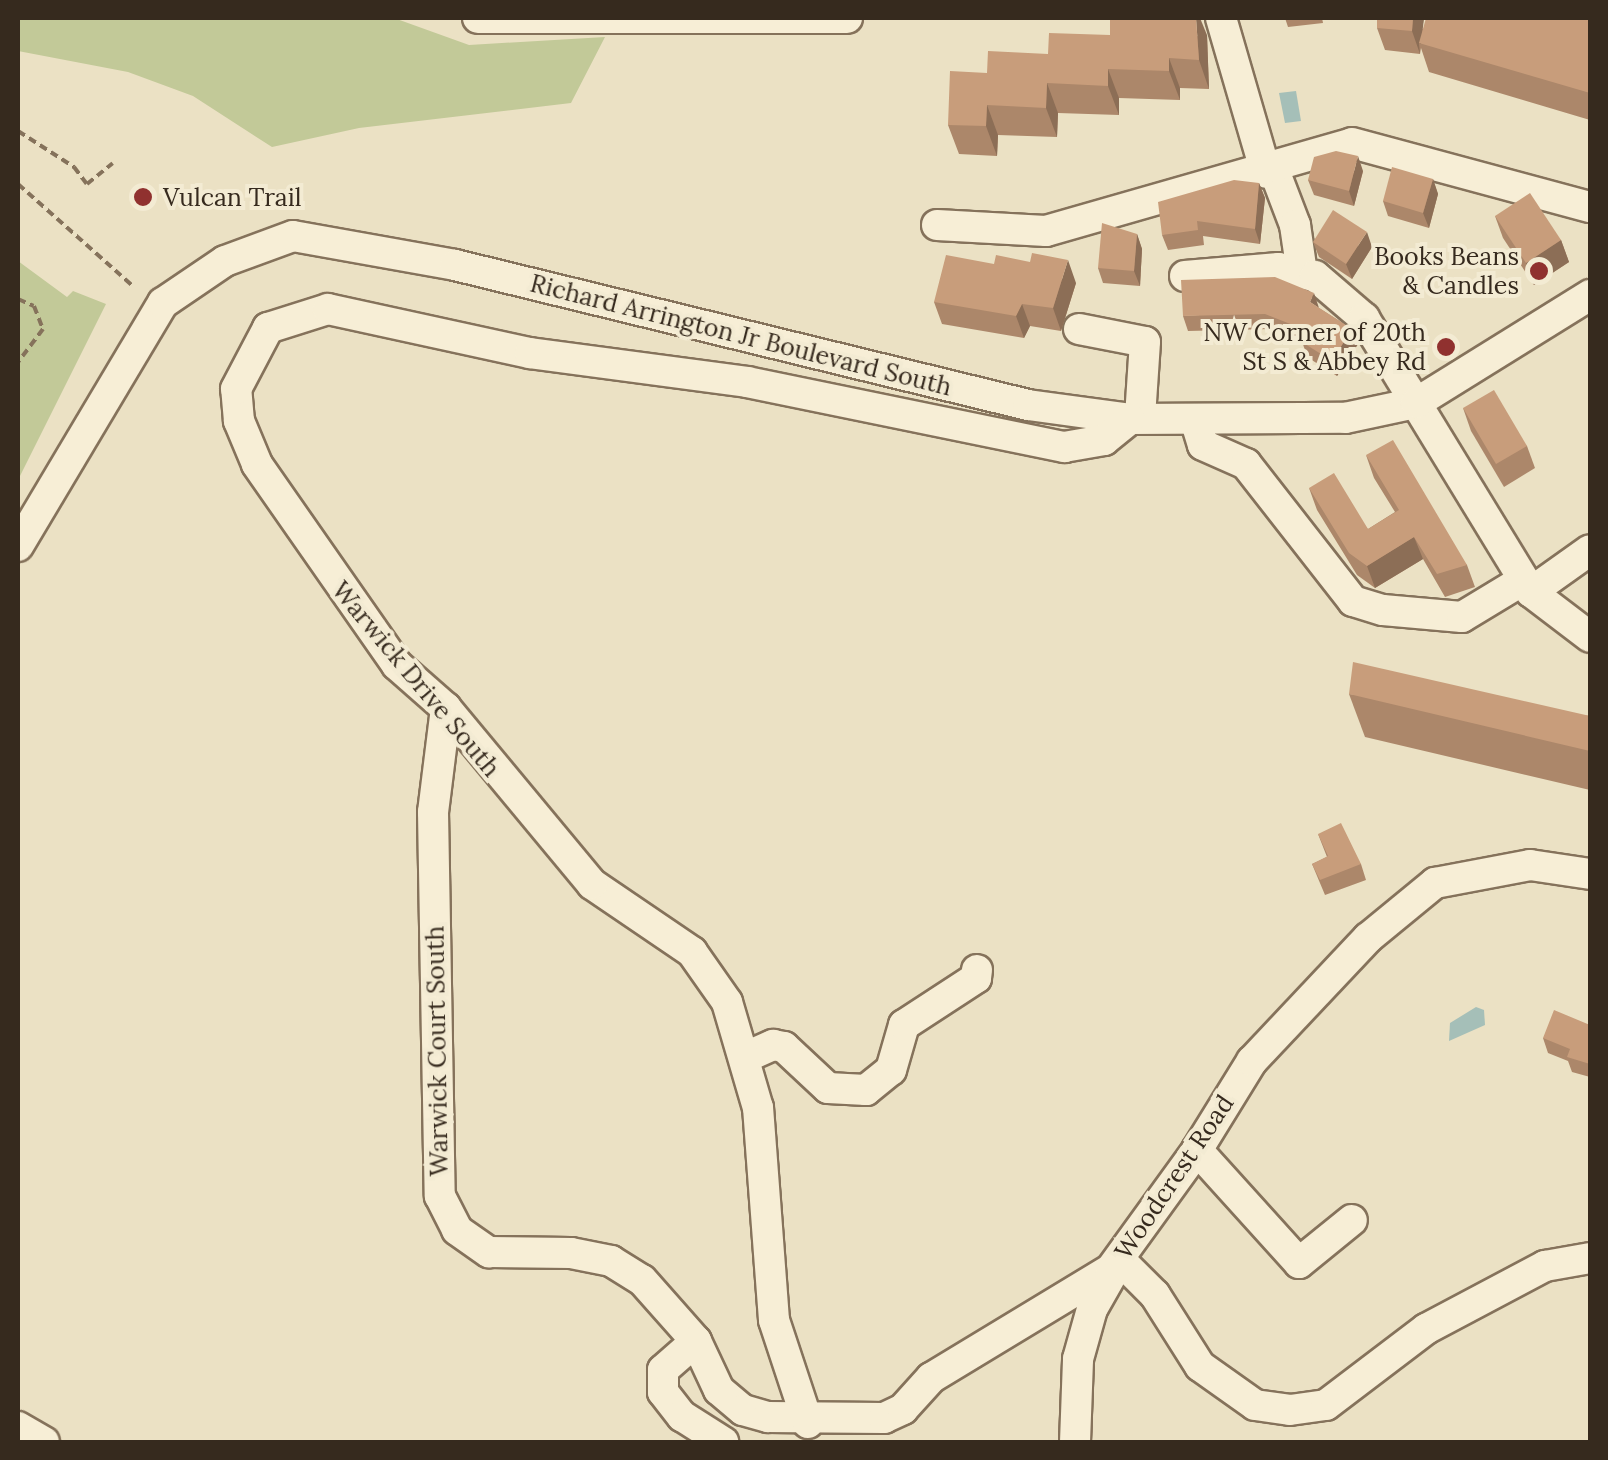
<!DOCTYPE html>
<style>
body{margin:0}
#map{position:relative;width:1608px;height:1460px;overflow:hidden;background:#ebe1c4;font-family:Lora,serif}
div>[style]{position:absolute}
.green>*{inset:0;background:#c2c998}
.water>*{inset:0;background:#a5bfb8}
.path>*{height:4px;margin-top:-2px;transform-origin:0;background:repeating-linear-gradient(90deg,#85725b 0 8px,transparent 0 13px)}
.roads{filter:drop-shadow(2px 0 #85725b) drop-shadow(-2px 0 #85725b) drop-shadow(0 2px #85725b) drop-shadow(0 -2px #85725b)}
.minor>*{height:30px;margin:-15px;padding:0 15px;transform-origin:15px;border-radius:15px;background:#f7eed6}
.wall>*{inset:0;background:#ac876a}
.shaded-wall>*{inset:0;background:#8c6e56}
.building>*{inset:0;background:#c89d7b}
.dots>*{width:28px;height:28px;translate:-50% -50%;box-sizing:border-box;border:5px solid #f3ebd3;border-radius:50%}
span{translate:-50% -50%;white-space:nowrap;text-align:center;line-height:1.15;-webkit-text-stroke:8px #f3ebd3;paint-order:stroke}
.poi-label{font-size:25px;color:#362a1e}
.left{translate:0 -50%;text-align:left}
.right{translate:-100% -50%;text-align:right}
.street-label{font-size:25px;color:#362a1e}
.frame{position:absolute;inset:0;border:20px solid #362a1e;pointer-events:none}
</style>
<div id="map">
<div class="green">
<i style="clip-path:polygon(18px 18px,394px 18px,469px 45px,605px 37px,571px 103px,359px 128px,272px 147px,193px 96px,128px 72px,18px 51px)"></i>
<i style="clip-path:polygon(18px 261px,67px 297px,73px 291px,106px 304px,18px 480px)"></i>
</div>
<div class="water">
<i style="clip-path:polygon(1296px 91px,1301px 121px,1285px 123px,1279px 93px)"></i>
<i style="clip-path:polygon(1476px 1007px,1484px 1010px,1485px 1025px,1449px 1041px,1450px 1023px)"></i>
</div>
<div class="path">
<i style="left:18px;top:131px;width:67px;rotate:32.7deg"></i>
<i style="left:74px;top:167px;width:21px;rotate:53deg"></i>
<i style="left:87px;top:184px;width:33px;rotate:-39deg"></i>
<i style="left:18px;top:184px;width:155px;rotate:41.6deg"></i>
<i style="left:18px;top:299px;width:17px;rotate:24deg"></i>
<i style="left:34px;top:306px;width:25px;rotate:69deg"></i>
<i style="left:43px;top:329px;width:41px;rotate:127.1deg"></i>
</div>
<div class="roads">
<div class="minor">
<i style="left:478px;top:18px;width:369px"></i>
<i style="left:1221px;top:18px;width:161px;rotate:73.8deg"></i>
<i style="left:1274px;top:170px;width:59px;rotate:69.1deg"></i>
<i style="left:1295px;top:225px;width:49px;rotate:81.7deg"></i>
<i style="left:937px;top:225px;width:109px;rotate:3.2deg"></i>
<i style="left:1046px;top:231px;width:318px;rotate:-16deg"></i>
<i style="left:1352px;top:143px;width:246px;rotate:15.1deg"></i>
<i style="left:1185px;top:276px;width:94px;rotate:-4.9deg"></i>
<i style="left:1279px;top:268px;width:37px;rotate:13deg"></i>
<i style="left:1315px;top:276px;width:65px;rotate:40.6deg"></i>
<i style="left:1364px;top:318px;width:321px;rotate:58.6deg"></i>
<i style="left:1531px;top:592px;width:74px;rotate:37.3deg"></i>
<i style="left:1079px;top:329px;width:67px;rotate:11.1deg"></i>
<i style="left:1145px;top:342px;width:76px;rotate:93.8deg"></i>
<i style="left:1195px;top:419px;width:27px;rotate:73deg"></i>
<i style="left:1203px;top:445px;width:47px;rotate:23.8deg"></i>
<i style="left:1246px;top:464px;width:174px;rotate:52deg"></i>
<i style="left:1353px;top:601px;width:31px;rotate:17deg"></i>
<i style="left:1383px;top:610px;width:79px;rotate:5.1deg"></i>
<i style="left:1462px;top:617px;width:71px;rotate:-31.2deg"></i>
<i style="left:18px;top:546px;width:283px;rotate:-59.2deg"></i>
<i style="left:163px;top:303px;width:75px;rotate:-34.1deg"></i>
<i style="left:225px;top:261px;width:72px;rotate:-20.2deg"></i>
<i style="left:293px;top:236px;width:165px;rotate:10.1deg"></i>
<i style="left:455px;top:265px;width:590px;rotate:13.73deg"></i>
<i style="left:1028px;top:405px;width:103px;rotate:7.8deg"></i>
<i style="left:1130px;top:419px;width:215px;rotate:-0.3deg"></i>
<i style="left:1345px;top:418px;width:73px;rotate:-11.9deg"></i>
<i style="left:1416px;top:403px;width:205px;rotate:-31.8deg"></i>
<i style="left:1531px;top:592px;width:72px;rotate:-35.4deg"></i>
<i style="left:446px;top:708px;width:105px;rotate:97.1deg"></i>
<i style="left:433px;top:812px;width:384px;rotate:89deg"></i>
<i style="left:440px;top:1196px;width:38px;rotate:63deg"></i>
<i style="left:457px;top:1230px;width:39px;rotate:35deg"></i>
<i style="left:489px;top:1252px;width:82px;rotate:0.7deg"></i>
<i style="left:571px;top:1253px;width:41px;rotate:11.3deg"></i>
<i style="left:611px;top:1261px;width:36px;rotate:32deg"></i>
<i style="left:642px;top:1280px;width:81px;rotate:48.5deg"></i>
<i style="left:696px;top:1341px;width:54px;rotate:64.9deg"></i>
<i style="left:719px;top:1390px;width:31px;rotate:40deg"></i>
<i style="left:743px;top:1410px;width:26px;rotate:16deg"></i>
<i style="left:768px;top:1417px;width:116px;rotate:0.5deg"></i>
<i style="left:884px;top:1418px;width:21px;rotate:-25deg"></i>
<i style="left:903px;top:1409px;width:42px;rotate:-47.9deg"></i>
<i style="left:931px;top:1378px;width:210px;rotate:-31.2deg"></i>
<i style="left:1111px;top:1269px;width:147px;rotate:-54.1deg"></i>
<i style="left:1197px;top:1150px;width:105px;rotate:-58.3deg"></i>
<i style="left:1252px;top:1061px;width:169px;rotate:-46.7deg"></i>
<i style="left:1368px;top:938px;width:87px;rotate:-39.4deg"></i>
<i style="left:1435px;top:883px;width:97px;rotate:-10.7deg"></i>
<i style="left:1530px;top:865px;width:61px;rotate:8.5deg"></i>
<i style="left:746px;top:1057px;width:30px;rotate:-24deg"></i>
<i style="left:773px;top:1045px;width:11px;rotate:10deg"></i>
<i style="left:784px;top:1047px;width:60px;rotate:43deg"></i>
<i style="left:828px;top:1088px;width:38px;rotate:3deg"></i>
<i style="left:866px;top:1090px;width:32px;rotate:-39deg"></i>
<i style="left:891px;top:1070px;width:47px;rotate:-73.9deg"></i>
<i style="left:904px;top:1025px;width:86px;rotate:-33.1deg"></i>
<i style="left:976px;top:978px;width:8px;rotate:-83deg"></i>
<i style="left:1197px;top:1150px;width:152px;rotate:47.9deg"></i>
<i style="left:1299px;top:1263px;width:68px;rotate:-39.1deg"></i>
<i style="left:696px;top:1341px;width:44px;rotate:138.7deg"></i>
<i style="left:663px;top:1370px;width:22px;rotate:90deg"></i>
<i style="left:663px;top:1392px;width:31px;rotate:52deg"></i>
<i style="left:682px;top:1416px;width:49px;rotate:32.4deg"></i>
<i style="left:808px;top:1423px;width:108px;rotate:-108.3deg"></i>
<i style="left:774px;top:1320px;width:213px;rotate:-94.3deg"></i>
<i style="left:758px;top:1108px;width:110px;rotate:-106.3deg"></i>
<i style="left:727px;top:1002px;width:61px;rotate:-125deg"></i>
<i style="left:692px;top:952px;width:121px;rotate:-145.8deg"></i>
<i style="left:592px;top:884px;width:229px;rotate:-129.7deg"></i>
<i style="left:446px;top:708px;width:65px;rotate:-138.7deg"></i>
<i style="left:397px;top:665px;width:245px;rotate:-124.9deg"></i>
<i style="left:257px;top:464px;width:47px;rotate:-112.7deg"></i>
<i style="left:239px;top:421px;width:32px;rotate:-95deg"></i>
<i style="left:236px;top:389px;width:69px;rotate:-62.3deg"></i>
<i style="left:268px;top:328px;width:63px;rotate:-17.6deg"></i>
<i style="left:328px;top:309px;width:207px;rotate:12.3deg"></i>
<i style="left:530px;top:353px;width:219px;rotate:7.6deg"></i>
<i style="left:747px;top:382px;width:324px;rotate:11.6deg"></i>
<i style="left:1064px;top:447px;width:41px;rotate:-9.9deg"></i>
<i style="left:1104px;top:440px;width:33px;rotate:-39deg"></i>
<i style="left:18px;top:1427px;width:30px;rotate:30deg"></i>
<i style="left:1075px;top:1442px;width:83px;rotate:-87.9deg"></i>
<i style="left:1078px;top:1359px;width:52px;rotate:-74.4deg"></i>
<i style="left:1092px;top:1309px;width:56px;rotate:-60.3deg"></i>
<i style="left:1120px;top:1260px;width:49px;rotate:45deg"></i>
<i style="left:1155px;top:1295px;width:84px;rotate:57.6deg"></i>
<i style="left:1200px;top:1366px;width:67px;rotate:35.3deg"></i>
<i style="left:1255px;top:1405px;width:35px;rotate:8deg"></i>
<i style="left:1290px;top:1410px;width:36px;rotate:-8deg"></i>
<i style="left:1326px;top:1405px;width:126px;rotate:-37.2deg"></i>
<i style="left:1426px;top:1329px;width:135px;rotate:-27.9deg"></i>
<i style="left:1545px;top:1266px;width:46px;rotate:-10.1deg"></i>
</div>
</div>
<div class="wall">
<i style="clip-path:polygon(1285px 18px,1322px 18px,1323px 23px,1288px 27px)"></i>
<i style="clip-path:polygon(1377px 18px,1424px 18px,1422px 29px,1590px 18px,1590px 120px,1429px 72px,1421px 48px,1420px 54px,1385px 50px,1377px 28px)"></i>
<i style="clip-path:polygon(1207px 35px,1209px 89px,1180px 88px,1180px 100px,1119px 98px,1119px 115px,1058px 113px,1057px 137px,998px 135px,997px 156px,959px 154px,948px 125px,987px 73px,1048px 54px)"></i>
<i style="clip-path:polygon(1363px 171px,1354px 206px,1314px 195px,1308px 180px)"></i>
<i style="clip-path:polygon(1433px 179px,1438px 194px,1429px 228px,1388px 216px,1383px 201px)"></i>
<i style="clip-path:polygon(1259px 183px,1265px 198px,1260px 244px,1203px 236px,1204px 245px,1168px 250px,1162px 235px)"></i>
<i style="clip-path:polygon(1495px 216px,1561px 240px,1569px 262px,1534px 285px,1503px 238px)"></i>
<i style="clip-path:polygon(1137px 234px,1142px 249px,1140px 286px,1103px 283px,1098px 268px)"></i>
<i style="clip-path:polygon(1313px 242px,1372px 247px,1352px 279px,1319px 257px)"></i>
<i style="clip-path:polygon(994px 264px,1076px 283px,1061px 331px,1030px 326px,1024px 338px,942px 324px,934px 302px)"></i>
<i style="clip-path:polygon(1319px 308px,1352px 329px,1358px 344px,1337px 376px,1307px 357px,1302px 341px,1270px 329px,1188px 331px,1183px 316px)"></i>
<i style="clip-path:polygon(1463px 408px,1527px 446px,1535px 468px,1504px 487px,1471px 431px)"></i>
<i style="clip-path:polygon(1366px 455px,1467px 565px,1475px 587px,1445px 597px,1423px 559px,1375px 588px,1357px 575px,1317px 510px,1309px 488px,1368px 529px,1395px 512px,1374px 478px)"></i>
<i style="clip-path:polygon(1349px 694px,1590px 716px,1590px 790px,1365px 737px)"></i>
<i style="clip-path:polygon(1318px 834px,1361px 864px,1366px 880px,1325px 895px,1312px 864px,1327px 857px)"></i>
<i style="clip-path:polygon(1590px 1025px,1590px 1077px,1572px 1072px,1568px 1061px,1548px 1053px,1543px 1038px)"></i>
</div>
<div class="shaded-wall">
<i style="clip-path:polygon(1196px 18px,1200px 18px,1207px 35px,1209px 89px,1199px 60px)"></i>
<i style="clip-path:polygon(1413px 18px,1424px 18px,1421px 44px,1419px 43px,1420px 54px,1412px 31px)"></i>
<i style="clip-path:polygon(1169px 58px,1180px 88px,1180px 100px,1169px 71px)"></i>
<i style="clip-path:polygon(1108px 69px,1119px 98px,1119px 115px,1108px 86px)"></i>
<i style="clip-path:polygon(1047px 83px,1058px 113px,1057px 137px,1046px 108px)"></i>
<i style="clip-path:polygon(987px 105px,998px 135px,997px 156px,986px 126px)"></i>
<i style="clip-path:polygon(1358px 156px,1363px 171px,1354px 206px,1349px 191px)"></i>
<i style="clip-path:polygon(1433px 179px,1438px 194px,1429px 228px,1423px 213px)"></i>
<i style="clip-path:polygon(1259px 183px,1265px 198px,1260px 244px,1255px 229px)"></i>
<i style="clip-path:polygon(1367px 232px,1372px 247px,1352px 279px,1346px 264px)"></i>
<i style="clip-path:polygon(1137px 234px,1142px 249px,1140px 286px,1134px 271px)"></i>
<i style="clip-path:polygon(1561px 240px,1569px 262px,1534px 285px,1526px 263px)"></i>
<i style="clip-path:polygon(1068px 260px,1076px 283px,1061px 331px,1053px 308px)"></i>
<i style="clip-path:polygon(1314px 293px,1319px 308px,1310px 302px)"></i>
<i style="clip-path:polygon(1022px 304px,1030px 326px,1024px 338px,1016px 316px)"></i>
<i style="clip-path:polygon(1352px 329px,1358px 344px,1337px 376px,1332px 361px)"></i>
<i style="clip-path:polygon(1414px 537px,1423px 559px,1375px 588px,1367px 566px)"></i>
</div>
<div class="building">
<i style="clip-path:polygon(1110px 18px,1196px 18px,1199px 60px,1169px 58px,1169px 71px,1108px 69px,1108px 86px,1047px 83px,1046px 108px,987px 105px,986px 126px,948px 125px,950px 71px,987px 73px,988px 51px,1048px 54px,1049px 33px,1110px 35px)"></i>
<i style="clip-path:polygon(1377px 18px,1413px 18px,1412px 31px,1377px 28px)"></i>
<i style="clip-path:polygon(1426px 18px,1590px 18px,1590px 93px,1419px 43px)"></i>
<i style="clip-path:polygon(1336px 151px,1358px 156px,1349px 191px,1308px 180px,1314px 157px)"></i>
<i style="clip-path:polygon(1392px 167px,1433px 179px,1423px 213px,1383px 201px)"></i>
<i style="clip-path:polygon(1234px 180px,1259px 183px,1255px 229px,1197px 221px,1198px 230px,1162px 235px,1158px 202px)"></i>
<i style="clip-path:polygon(1530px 193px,1561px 240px,1526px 263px,1495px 216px)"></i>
<i style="clip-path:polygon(1333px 210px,1367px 232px,1346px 264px,1313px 242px)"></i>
<i style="clip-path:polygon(1102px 223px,1137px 234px,1134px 271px,1098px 268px)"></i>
<i style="clip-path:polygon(1032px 253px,1068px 260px,1053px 308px,1022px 304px,1016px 316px,934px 302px,946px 255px,994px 264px,996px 255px,1030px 262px)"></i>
<i style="clip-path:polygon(1275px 277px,1314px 293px,1310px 302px,1352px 329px,1332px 361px,1302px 342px,1308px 331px,1265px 314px,1183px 316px,1181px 280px)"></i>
<i style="clip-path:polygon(1494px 390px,1527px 446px,1496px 464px,1463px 408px)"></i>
<i style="clip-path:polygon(1393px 440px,1467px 565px,1437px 574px,1414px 537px,1367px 566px,1349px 553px,1309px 488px,1334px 473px,1368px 529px,1399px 510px,1366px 455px)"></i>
<i style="clip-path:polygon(1353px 662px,1590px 716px,1590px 751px,1349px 694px)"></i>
<i style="clip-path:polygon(1341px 823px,1361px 864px,1320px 880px,1312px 864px,1328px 856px,1318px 834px)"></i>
<i style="clip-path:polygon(1554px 1010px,1590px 1025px,1590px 1064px,1567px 1057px,1570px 1049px,1543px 1038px)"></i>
</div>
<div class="dots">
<i style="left:143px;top:197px;background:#90312f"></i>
<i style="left:1539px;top:271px;background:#90312f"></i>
<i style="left:1446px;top:347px;background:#90312f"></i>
</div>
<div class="poi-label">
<span class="left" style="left:163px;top:197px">Vulcan Trail</span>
<span class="right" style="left:1519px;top:271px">Books Beans<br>&amp; Candles</span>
<span class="right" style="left:1426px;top:347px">NW Corner of 20th<br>St S &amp; Abbey Rd</span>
</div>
<div class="street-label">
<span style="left:741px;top:335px;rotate:14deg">Richard Arrington Jr Boulevard South</span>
<span style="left:416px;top:679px;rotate:50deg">Warwick Drive South</span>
<span style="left:437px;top:1051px;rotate:-91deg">Warwick Court South</span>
<span style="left:1174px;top:1177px;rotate:-56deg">Woodcrest Road</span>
</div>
<div class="frame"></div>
</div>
